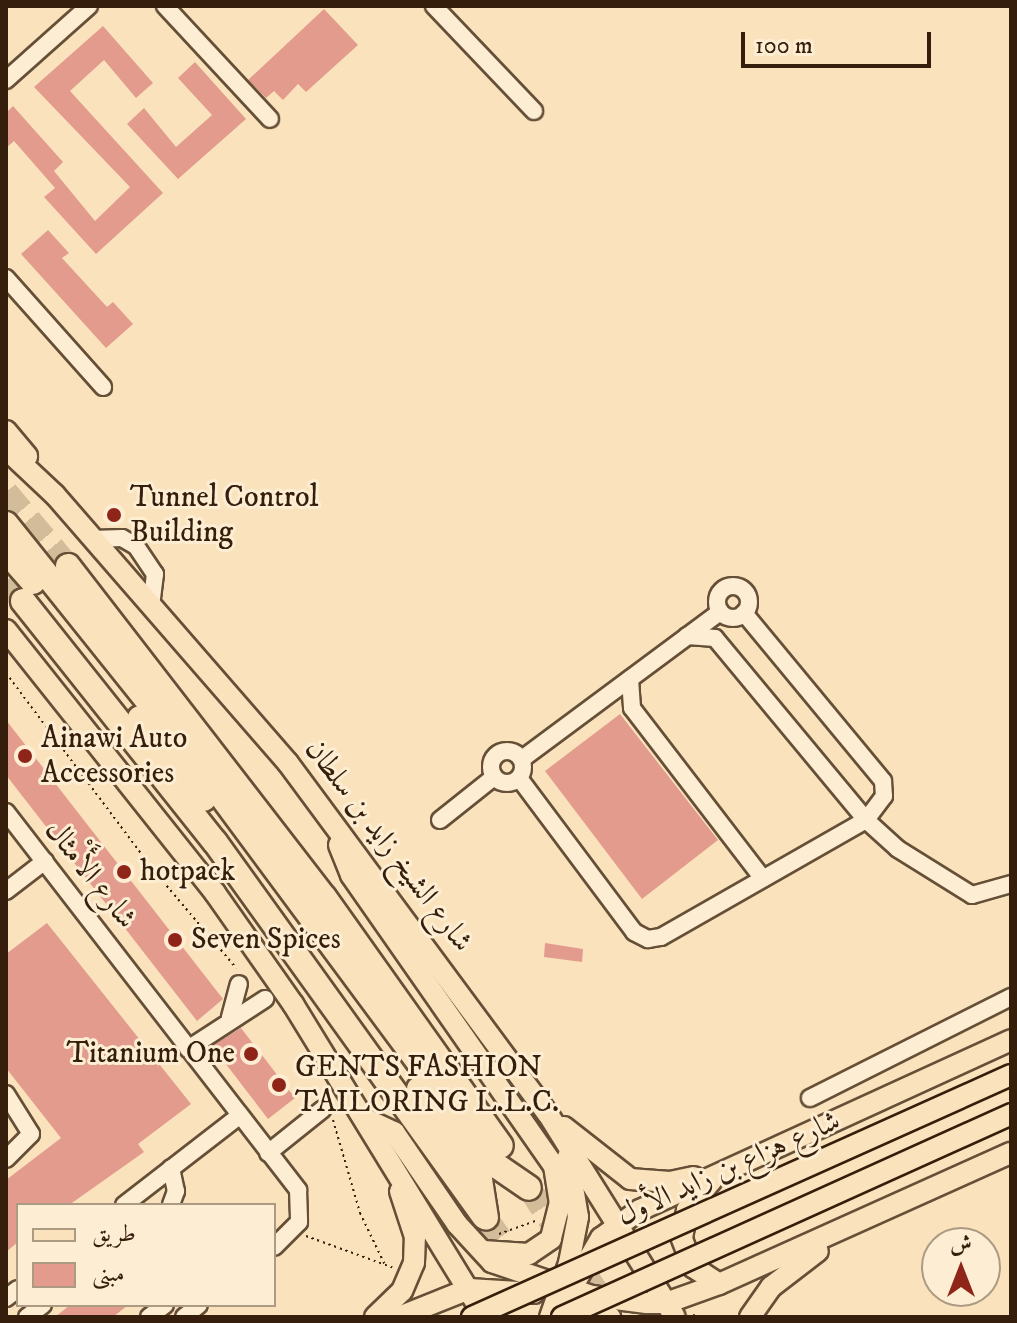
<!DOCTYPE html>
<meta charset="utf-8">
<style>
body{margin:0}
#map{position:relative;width:1017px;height:1323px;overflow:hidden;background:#fae3bc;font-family:"IM FELL DW Pica",Amiri,serif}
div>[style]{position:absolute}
.building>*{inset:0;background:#e39b8d}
.highway-tunnel>*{height:24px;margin-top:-12px;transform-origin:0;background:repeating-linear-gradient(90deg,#d3bc99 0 24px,transparent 0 36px)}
.path>*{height:2px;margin-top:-1px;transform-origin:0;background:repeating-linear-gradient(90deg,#351e0b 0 2px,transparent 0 6px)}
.roads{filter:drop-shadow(2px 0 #664f37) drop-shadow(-2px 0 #664f37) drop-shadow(0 2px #664f37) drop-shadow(0 -2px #664f37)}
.minor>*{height:16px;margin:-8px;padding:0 8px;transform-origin:8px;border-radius:8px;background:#fcedd3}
.minor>.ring{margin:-8px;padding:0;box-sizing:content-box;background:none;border:16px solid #fcedd3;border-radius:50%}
.major>*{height:20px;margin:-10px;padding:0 10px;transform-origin:10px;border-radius:10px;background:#fae3bc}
.highway>*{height:24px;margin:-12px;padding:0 12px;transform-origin:12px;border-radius:12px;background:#fae3bc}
.bridges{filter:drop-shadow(2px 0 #351e0b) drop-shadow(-2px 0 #351e0b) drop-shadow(0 2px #351e0b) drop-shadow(0 -2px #351e0b)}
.major-bridge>*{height:20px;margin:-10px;padding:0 10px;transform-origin:10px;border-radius:10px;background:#fae3bc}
.dots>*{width:22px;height:22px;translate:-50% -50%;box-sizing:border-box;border:4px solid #fcedd3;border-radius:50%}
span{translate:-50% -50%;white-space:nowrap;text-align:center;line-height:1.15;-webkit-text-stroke:6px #fcedd3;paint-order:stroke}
.poi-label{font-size:30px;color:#351e0b}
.left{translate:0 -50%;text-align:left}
.right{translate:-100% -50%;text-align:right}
.street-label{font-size:30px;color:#351e0b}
.frame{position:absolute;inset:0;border:8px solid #351e0b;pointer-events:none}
.legend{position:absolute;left:16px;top:1203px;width:260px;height:104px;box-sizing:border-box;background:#fcedd3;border:2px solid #ac9a83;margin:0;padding:10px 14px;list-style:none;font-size:24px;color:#351e0b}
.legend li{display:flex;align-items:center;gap:16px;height:40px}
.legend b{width:40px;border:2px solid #ac9a83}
.north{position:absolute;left:921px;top:1227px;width:80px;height:80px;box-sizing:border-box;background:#fcedd3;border:2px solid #ac9a83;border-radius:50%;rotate:0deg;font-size:22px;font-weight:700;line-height:32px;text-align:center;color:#351e0b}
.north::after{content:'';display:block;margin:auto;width:28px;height:36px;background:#8f2418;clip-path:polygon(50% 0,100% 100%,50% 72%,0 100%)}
.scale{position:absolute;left:741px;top:32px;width:190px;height:36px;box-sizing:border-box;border:4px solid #351e0b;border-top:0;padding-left:10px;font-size:24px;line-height:28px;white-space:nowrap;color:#351e0b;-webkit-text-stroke:6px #fcedd3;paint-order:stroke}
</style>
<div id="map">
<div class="building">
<i style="clip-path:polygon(324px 9px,358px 45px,306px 92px,298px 84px,283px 100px,274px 91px,266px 98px,248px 80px)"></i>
<i style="clip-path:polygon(103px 26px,153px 83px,136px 98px,104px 60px,70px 91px,163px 193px,96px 254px,44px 197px,55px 188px,14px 141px,6px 148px,6px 113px,13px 106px,63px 162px,54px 171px,95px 221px,130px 187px,34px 87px)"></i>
<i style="clip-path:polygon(195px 62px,246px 119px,178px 179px,127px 124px,144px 108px,176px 147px,212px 115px,178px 78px)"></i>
<i style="clip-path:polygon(48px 230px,69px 253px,62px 258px,107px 307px,113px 302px,133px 324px,106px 348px,21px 254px)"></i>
<i style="clip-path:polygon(620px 714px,718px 840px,642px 899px,545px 771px)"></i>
<i style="clip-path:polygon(6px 720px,223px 999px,197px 1021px,6px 775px)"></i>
<i style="clip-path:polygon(47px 923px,191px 1104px,138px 1144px,144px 1152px,69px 1205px,18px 1205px,18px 1242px,6px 1252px,6px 1180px,61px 1138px,6px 1068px,6px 954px)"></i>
<i style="clip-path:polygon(545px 943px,583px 949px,582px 962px,544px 957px)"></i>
<i style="clip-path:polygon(241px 1028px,295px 1098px,268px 1119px,212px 1046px)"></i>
<i style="clip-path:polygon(70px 1305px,128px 1305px,113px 1317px,55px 1317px)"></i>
</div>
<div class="highway-tunnel">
<i style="left:6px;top:492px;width:97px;rotate:50deg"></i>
<i style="left:6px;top:581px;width:26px;rotate:50deg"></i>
<i style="left:529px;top:1188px;width:148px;rotate:56.8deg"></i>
<i style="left:486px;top:1218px;width:121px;rotate:55.1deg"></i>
</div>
<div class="path">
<i style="left:6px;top:673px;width:249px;rotate:53.2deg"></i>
<i style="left:155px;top:872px;width:126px;rotate:49.8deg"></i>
<i style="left:333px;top:1120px;width:97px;rotate:73.8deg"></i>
<i style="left:360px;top:1213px;width:58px;rotate:64.3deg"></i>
<i style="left:499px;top:1234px;width:41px;rotate:-19.7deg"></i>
<i style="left:306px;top:1236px;width:94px;rotate:20deg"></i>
<i style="left:693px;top:1315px;width:7px;rotate:16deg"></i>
</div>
<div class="roads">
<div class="minor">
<i style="left:165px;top:6px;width:154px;rotate:47.1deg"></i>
<i style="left:434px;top:6px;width:145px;rotate:46.4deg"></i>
<i style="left:6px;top:80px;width:111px;rotate:-41.7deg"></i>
<i style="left:6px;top:278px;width:146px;rotate:48.3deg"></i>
<i style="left:93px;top:539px;width:29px;rotate:-2deg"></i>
<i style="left:122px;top:538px;width:16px;rotate:30deg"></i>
<i style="left:136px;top:546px;width:34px;rotate:56deg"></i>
<i style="left:155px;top:574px;width:32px;rotate:97deg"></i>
<i class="ring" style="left:717px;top:586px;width:16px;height:16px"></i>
<i style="left:687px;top:636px;width:28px;rotate:4deg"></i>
<i style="left:715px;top:638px;width:236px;rotate:50.3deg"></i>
<i style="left:866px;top:820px;width:43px;rotate:42.2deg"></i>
<i style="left:898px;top:849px;width:87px;rotate:31.9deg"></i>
<i style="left:972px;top:895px;width:41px;rotate:-15.8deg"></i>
<i style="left:630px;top:679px;width:29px;rotate:86deg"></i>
<i style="left:632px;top:708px;width:215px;rotate:52.5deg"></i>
<i class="ring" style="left:491px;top:751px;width:16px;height:16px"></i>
<i style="left:522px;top:759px;width:247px;rotate:-36.6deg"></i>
<i style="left:519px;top:778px;width:192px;rotate:53.2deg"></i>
<i style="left:634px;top:932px;width:16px;rotate:27deg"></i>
<i style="left:648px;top:939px;width:13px;rotate:-9deg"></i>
<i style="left:661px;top:937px;width:236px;rotate:-29.7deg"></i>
<i style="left:866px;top:820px;width:30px;rotate:-53deg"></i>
<i style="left:884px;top:796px;width:15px;rotate:-94deg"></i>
<i style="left:883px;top:781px;width:218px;rotate:-129.6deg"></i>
<i style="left:6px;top:812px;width:478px;rotate:52.3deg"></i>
<i style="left:298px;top:1190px;width:32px;rotate:88deg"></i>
<i style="left:299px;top:1222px;width:35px;rotate:135deg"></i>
<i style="left:440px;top:820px;width:69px;rotate:-38.5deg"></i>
<i style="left:6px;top:891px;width:49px;rotate:-37.6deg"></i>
<i style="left:230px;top:1017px;width:34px;rotate:-75deg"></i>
<i style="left:188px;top:1049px;width:92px;rotate:-33deg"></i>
<i style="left:6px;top:1094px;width:47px;rotate:58deg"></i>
<i style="left:31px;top:1134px;width:35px;rotate:135deg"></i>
<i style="left:810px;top:1098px;width:225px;rotate:-26.7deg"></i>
<i style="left:268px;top:1153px;width:70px;rotate:-38.7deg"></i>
<i style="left:171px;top:1168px;width:24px;rotate:78deg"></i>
<i style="left:176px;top:1191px;width:15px;rotate:110deg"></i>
<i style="left:124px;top:1205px;width:144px;rotate:-37.7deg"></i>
<i style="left:6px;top:1298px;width:15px;rotate:-37deg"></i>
<i style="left:27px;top:1317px;width:20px;rotate:-37deg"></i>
<i style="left:149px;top:1317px;width:20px;rotate:-37deg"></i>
<i style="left:184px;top:1317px;width:19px;rotate:-39deg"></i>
</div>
<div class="major">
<i style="left:6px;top:431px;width:33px;rotate:50deg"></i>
<i style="left:6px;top:449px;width:67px;rotate:43.2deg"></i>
<i style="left:55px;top:495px;width:355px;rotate:49deg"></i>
<i style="left:288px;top:763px;width:437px;rotate:53.5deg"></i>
<i style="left:548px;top:1114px;width:239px;rotate:58deg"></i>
<i style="left:6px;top:630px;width:336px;rotate:51.5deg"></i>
<i style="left:215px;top:893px;width:136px;rotate:54.9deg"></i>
<i style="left:293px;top:1004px;width:367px;rotate:58.5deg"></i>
<i style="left:339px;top:845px;width:32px;rotate:68deg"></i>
<i style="left:351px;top:875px;width:355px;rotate:55.1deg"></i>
<i style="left:554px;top:1166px;width:36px;rotate:81deg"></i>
<i style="left:560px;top:1202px;width:38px;rotate:104deg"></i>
<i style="left:551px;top:1239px;width:27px;rotate:146deg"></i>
<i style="left:529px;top:1254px;width:46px;rotate:-176.3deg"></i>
<i style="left:368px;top:1120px;width:29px;rotate:25deg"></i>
<i style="left:394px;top:1132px;width:112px;rotate:55.6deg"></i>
<i style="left:457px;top:1224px;width:52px;rotate:47.4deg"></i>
<i style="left:492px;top:1262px;width:106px;rotate:18.8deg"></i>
<i style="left:592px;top:1296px;width:55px;rotate:7.3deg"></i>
<i style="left:647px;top:1303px;width:19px"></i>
<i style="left:666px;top:1303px;width:56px;rotate:-19.7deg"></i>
<i style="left:719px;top:1284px;width:320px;rotate:-24.2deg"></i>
<i style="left:564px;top:1127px;width:84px;rotate:38.2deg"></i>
<i style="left:630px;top:1179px;width:40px;rotate:4.3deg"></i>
<i style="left:670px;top:1182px;width:24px;rotate:-12deg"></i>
<i style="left:712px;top:1180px;width:39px;rotate:130deg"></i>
<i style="left:687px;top:1210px;width:29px;rotate:100deg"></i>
<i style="left:682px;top:1239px;width:30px;rotate:69deg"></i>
<i style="left:693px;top:1267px;width:31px;rotate:33deg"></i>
<i style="left:577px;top:1279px;width:48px;rotate:-59.7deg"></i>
<i style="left:601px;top:1238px;width:48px;rotate:-35.7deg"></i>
<i style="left:640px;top:1210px;width:408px;rotate:-24.6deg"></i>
<i style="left:573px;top:1303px;width:40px;rotate:21deg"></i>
<i style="left:375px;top:1317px;width:37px;rotate:-44deg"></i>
<i style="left:402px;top:1291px;width:30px;rotate:-67deg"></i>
<i style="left:414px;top:1263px;width:26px;rotate:-88deg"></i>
<i style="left:415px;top:1237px;width:48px;rotate:-108.1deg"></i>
<i style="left:399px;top:1317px;width:75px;rotate:-21.8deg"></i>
<i style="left:469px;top:1289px;width:65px;rotate:3.5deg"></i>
<i style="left:550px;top:1317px;width:57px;rotate:-70.6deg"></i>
<i style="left:569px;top:1263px;width:47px;rotate:-78.9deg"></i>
<i style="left:578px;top:1217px;width:61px;rotate:-99.5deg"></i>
<i style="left:750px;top:1317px;width:37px;rotate:-55deg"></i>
<i style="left:771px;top:1287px;width:59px;rotate:-37.5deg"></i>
</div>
<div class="highway">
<i style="left:6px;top:524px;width:301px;rotate:51.3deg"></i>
<i style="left:194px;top:759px;width:504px;rotate:53.47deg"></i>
<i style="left:494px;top:1164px;width:42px;rotate:34.4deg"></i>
<i style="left:6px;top:551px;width:41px;rotate:48.9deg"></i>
<i style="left:68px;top:566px;width:418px;rotate:52.3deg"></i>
<i style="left:324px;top:897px;width:305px;rotate:54.6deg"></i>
<i style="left:23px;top:601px;width:308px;rotate:51.5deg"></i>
<i style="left:215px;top:842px;width:461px;rotate:54.3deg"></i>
<i style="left:140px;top:718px;width:103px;rotate:51.7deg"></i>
<i style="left:419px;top:1089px;width:110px;rotate:56.2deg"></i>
<i style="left:480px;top:1180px;width:38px;rotate:81deg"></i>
</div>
</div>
<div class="bridges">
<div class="major-bridge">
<i style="left:472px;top:1317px;width:591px;rotate:-24.18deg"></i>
<i style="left:562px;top:1317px;width:493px;rotate:-24.3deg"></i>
</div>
</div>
<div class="dots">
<i style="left:114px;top:515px;background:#8f2418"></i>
<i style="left:25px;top:756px;background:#8f2418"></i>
<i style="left:124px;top:872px;background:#8f2418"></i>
<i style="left:175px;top:940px;background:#8f2418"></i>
<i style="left:251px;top:1054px;background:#8f2418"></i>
<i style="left:279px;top:1085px;background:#8f2418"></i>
</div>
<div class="poi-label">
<span class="left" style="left:130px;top:515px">Tunnel Control<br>Building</span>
<span class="left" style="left:41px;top:756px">Ainawi Auto<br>Accessories</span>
<span class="left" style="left:140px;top:872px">hotpack</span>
<span class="left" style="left:191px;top:940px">Seven Spices</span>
<span class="right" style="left:235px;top:1054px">Titanium One</span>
<span class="left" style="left:295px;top:1085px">GENTS FASHION<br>TAILORING L.L.C.</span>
</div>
<div class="street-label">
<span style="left:388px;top:846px;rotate:53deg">شارع الشيخ زايد بن سلطان</span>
<span style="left:90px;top:875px;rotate:52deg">شارع الأَمْثال</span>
<span style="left:729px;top:1169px;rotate:-24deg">شارع هزاع بن زايد الأول</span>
</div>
<div class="frame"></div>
<ul class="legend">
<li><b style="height:10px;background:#fae3bc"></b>طريق</li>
<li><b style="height:22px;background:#e39b8d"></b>مبنى</li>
</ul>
<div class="north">ش</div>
<div class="scale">100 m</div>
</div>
